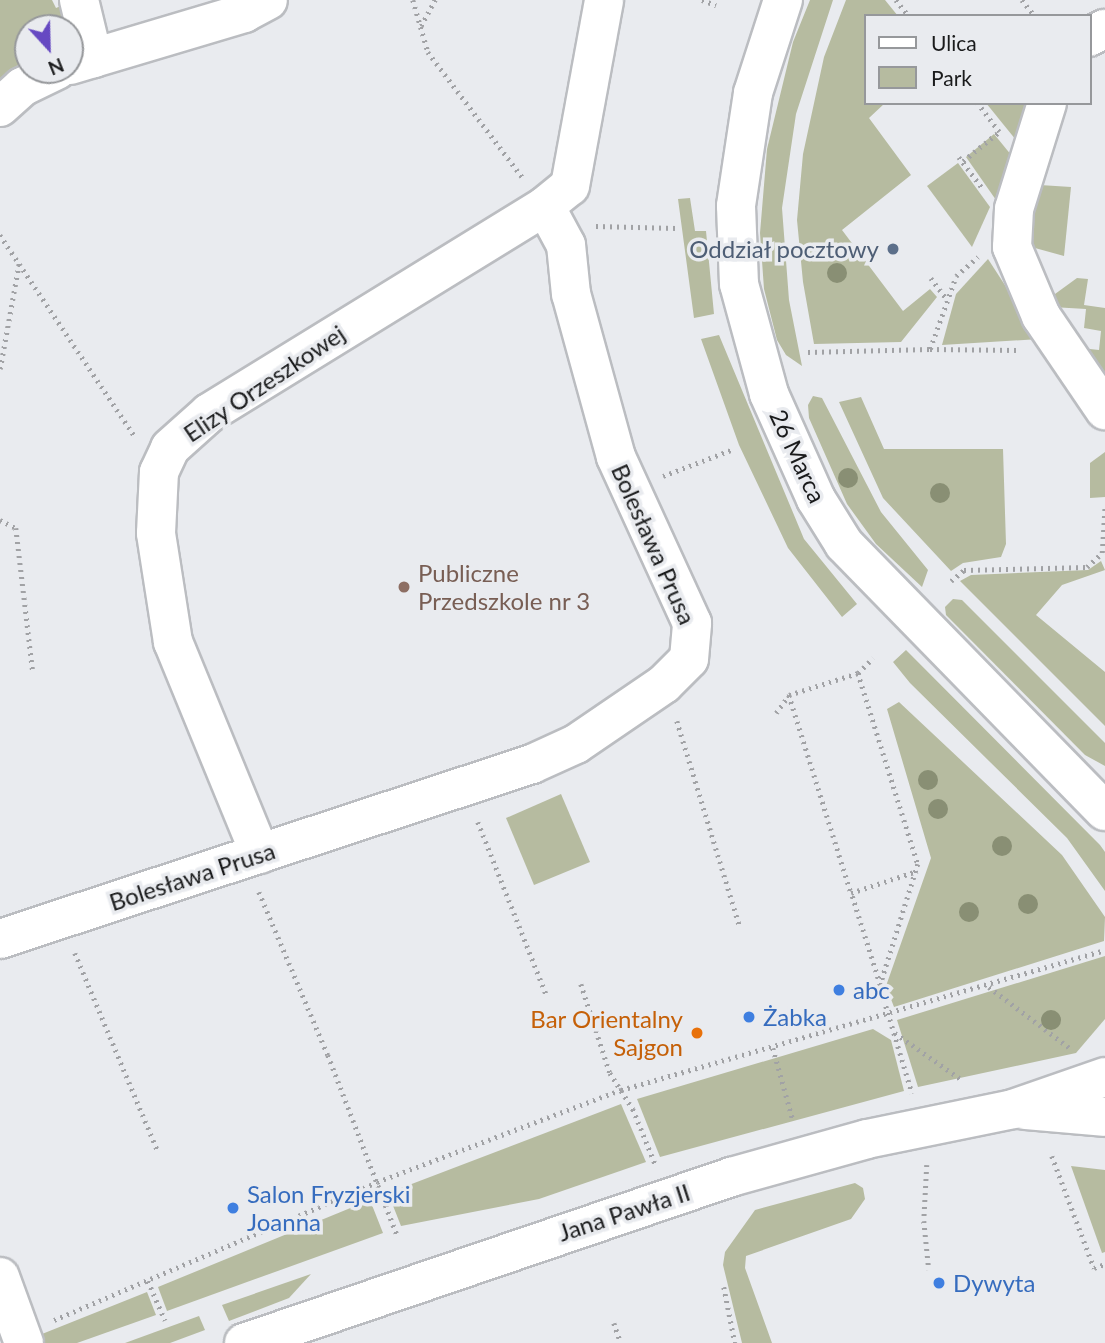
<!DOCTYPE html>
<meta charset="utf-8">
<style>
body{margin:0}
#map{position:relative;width:1105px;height:1343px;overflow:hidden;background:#e9ebef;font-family:Lato,sans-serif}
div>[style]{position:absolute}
.green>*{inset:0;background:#b6bba0}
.path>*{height:4.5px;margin-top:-2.25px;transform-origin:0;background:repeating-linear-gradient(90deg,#a1a2a5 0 2px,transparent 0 7px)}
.roads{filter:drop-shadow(2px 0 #bbbdc1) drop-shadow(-2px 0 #bbbdc1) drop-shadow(0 2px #bbbdc1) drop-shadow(0 -2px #bbbdc1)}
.minor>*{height:38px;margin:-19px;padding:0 19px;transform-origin:19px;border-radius:19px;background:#fff}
.trees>*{width:20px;height:20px;margin:-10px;border-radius:50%;background:#898f74}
.dots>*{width:19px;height:19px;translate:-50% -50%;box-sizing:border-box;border:4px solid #e9ebef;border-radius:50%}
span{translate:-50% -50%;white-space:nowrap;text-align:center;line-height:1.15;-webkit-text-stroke:7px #e9ebef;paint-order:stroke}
.service-label{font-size:24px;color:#4e5e75}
.right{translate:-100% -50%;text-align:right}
.street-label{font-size:24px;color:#1a1b1c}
.education-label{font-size:24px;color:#785e54}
.left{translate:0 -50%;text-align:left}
.shop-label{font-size:24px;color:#366cbe}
.food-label{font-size:24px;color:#c56008}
.legend{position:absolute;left:864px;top:14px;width:228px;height:91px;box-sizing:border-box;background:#e9ebef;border:2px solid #96989b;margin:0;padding:9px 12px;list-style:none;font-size:21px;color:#1a1b1c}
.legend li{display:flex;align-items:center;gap:14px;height:35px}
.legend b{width:35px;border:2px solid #96989b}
.north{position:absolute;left:14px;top:14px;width:70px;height:70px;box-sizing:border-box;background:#e9ebef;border:2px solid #96989b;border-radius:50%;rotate:158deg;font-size:19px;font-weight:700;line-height:28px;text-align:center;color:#1a1b1c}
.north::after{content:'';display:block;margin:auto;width:24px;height:32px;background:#6649c2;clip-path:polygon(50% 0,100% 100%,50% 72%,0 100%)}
</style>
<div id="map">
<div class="green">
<i style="clip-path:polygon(0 0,52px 0,56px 8px,68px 3px,70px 28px,28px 28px,28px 69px,0 97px)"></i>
<i style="clip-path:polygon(810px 0,833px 0,796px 114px,782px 208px,789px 300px,802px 366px,786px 355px,777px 340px,764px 289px,760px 233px,767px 149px,793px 42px)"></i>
<i style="clip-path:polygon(846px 0,885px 0,898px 16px,865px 16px,865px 103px,885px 103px,869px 118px,911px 175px,842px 230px,903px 311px,930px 289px,937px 297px,901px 342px,814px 344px,803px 282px,797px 220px,803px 154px,824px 57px)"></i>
<i style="clip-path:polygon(986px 103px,1034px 103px,1020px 145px)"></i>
<i style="clip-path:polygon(994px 134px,1012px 156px,996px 200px,966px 157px)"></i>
<i style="clip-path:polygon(958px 163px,990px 207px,972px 247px,927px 186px)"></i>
<i style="clip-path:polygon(1040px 185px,1071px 187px,1064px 256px,1035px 248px,1023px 233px)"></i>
<i style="clip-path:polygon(690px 198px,695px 231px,706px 231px,714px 314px,694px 318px,678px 199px)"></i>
<i style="clip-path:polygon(988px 259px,1040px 339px,942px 345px,956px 294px)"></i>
<i style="clip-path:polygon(1077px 278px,1088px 279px,1084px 305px,1105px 308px,1105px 380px,1072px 347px,1099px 350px,1101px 331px,1084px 328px,1086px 309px,1052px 307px,1055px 294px)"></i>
<i style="clip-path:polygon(719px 335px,804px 539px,857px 604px,842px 617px,788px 548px,739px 445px,701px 339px)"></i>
<i style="clip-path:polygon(813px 396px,822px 398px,881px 512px,928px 570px,922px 587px,876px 544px,847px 504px,809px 418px,808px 405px)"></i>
<i style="clip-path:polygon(861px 397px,884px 449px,1003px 449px,1006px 544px,1001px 557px,963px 563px,951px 571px,883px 498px,839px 402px)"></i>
<i style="clip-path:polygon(1105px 452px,1105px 497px,1090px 498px,1090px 463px)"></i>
<i style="clip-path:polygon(1101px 561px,1105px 570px,1062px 585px,1036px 615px,1105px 672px,1105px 726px,960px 581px,971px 575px,1088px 570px)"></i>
<i style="clip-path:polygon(953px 599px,962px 600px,1105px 743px,1105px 766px,1085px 755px,946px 615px,945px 607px)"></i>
<i style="clip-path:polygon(906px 650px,1100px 845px,1105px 852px,1105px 891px,1067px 838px,910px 683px,893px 662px)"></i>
<i style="clip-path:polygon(899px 702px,1062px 855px,1105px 917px,1104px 941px,894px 1007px,886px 986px,931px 858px,887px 709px)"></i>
<i style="clip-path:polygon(561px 794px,590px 862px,534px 885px,506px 818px)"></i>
<i style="clip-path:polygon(1105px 956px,1105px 1019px,1076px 1053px,918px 1087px,897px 1020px)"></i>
<i style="clip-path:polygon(873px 1029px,891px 1040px,904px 1091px,660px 1157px,637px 1099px)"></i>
<i style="clip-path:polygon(621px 1104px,646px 1162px,539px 1199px,401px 1226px,388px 1193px)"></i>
<i style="clip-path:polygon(1071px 1166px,1105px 1170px,1105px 1252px,1102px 1253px)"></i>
<i style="clip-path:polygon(855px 1183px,863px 1188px,865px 1199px,851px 1219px,746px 1256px,745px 1268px,772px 1343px,742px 1343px,723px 1265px,725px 1252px,755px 1210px)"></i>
<i style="clip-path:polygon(370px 1200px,383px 1233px,167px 1311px,158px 1287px)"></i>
<i style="clip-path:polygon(311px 1274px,289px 1298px,229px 1321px,222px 1305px)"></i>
<i style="clip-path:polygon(147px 1292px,156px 1315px,77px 1343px,42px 1343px,42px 1334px)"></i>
<i style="clip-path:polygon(199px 1316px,205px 1330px,170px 1343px,125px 1343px)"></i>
</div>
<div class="path">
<i style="left:413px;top:0;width:54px;rotate:73.9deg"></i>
<i style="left:428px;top:52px;width:158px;rotate:53deg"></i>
<i style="left:702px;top:0;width:15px;rotate:20deg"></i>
<i style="left:896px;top:0;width:21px;rotate:51deg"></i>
<i style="left:1022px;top:0;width:21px;rotate:51deg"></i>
<i style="left:421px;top:26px;width:30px;rotate:-62deg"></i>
<i style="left:959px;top:157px;width:38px;rotate:53deg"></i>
<i style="left:963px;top:161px;width:46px;rotate:-38.9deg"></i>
<i style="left:999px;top:132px;width:36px;rotate:-127deg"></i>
<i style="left:596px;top:226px;width:80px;rotate:1.4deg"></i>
<i style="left:0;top:235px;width:241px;rotate:56.2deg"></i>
<i style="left:931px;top:278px;width:26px;rotate:53deg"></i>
<i style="left:930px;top:349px;width:90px;rotate:0.6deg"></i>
<i style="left:808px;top:352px;width:122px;rotate:-1.4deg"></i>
<i style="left:930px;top:349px;width:77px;rotate:-70.4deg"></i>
<i style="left:956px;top:276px;width:29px;rotate:-41deg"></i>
<i style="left:0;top:369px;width:108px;rotate:-79.8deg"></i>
<i style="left:663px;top:476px;width:73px;rotate:-20.9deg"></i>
<i style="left:0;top:520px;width:18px;rotate:27deg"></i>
<i style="left:16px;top:528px;width:145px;rotate:83.3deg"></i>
<i style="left:951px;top:581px;width:17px;rotate:-40deg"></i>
<i style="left:964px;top:570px;width:123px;rotate:-1.4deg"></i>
<i style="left:1087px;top:567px;width:21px;rotate:-43deg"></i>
<i style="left:1102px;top:553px;width:49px;rotate:-86.5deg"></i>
<i style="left:858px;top:673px;width:200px;rotate:72.6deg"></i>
<i style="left:918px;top:864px;width:128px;rotate:107.3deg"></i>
<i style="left:880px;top:986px;width:112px;rotate:73.3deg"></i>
<i style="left:789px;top:695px;width:207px;rotate:72.6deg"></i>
<i style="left:776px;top:713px;width:22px;rotate:-54deg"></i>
<i style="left:789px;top:695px;width:72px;rotate:-17.7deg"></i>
<i style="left:858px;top:673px;width:21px;rotate:-45deg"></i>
<i style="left:677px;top:721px;width:215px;rotate:73deg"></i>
<i style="left:478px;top:822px;width:187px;rotate:68.4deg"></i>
<i style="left:259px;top:892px;width:177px;rotate:67.1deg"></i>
<i style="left:328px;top:1055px;width:193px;rotate:69deg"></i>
<i style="left:75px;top:953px;width:215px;rotate:67.3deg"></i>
<i style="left:581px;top:984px;width:94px;rotate:72deg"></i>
<i style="left:610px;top:1073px;width:43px;rotate:57.4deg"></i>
<i style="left:633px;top:1109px;width:61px;rotate:68deg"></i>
<i style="left:880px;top:985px;width:96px;rotate:-107.5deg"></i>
<i style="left:851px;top:893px;width:70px;rotate:-18.4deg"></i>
<i style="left:989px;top:987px;width:103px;rotate:37.1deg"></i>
<i style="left:895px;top:1033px;width:82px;rotate:35deg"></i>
<i style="left:773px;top:1048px;width:75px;rotate:74.5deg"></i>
<i style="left:1052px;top:1156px;width:120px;rotate:69.4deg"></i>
<i style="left:1094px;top:1268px;width:12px;rotate:-20deg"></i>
<i style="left:927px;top:1165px;width:56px;rotate:93.1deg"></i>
<i style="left:924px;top:1221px;width:49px;rotate:84.2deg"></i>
<i style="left:148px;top:1281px;width:43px;rotate:66.4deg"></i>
<i style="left:724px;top:1287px;width:57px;rotate:78.9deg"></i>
<i style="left:54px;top:1320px;width:351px;rotate:-23.1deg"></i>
<i style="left:377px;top:1182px;width:261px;rotate:-20.7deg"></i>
<i style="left:621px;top:1090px;width:504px;rotate:-16.13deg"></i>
<i style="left:614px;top:1323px;width:21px;rotate:71deg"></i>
</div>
<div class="roads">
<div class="minor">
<i style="left:79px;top:0;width:60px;rotate:76.4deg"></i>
<i style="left:783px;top:0;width:98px;rotate:107.9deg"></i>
<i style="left:753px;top:93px;width:114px;rotate:98.6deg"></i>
<i style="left:736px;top:206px;width:78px;rotate:87.8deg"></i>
<i style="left:739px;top:284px;width:114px;rotate:74.7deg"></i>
<i style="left:769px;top:394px;width:115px;rotate:65.9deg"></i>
<i style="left:816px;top:499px;width:53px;rotate:58.1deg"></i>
<i style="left:844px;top:544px;width:373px;rotate:45.7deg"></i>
<i style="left:1089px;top:37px;width:18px;rotate:-27deg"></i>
<i style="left:70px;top:65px;width:182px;rotate:-16.6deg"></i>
<i style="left:244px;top:13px;width:27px;rotate:-28deg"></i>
<i style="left:1047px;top:103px;width:111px;rotate:107.3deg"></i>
<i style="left:1014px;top:209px;width:38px;rotate:93deg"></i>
<i style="left:1012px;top:247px;width:75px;rotate:67.2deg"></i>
<i style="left:1041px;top:316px;width:114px;rotate:55.8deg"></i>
<i style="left:0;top:107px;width:30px;rotate:-42deg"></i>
<i style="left:22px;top:87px;width:39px;rotate:-26deg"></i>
<i style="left:260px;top:854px;width:229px;rotate:-112.3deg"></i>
<i style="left:173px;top:642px;width:110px;rotate:-98.9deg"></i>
<i style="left:156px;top:533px;width:61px;rotate:-87.2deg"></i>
<i style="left:159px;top:472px;width:26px;rotate:-65deg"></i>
<i style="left:170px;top:448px;width:52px;rotate:-41.9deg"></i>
<i style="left:209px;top:413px;width:395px;rotate:-31.6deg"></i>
<i style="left:545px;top:206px;width:32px;rotate:-39deg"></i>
<i style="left:570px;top:186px;width:189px;rotate:-79.6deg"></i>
<i style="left:0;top:939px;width:560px;rotate:-18.21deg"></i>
<i style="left:532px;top:764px;width:48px;rotate:-24.4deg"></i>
<i style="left:576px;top:744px;width:107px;rotate:-34.3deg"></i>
<i style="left:664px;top:684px;width:35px;rotate:-45deg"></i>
<i style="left:689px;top:659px;width:36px;rotate:-85deg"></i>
<i style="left:692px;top:623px;width:183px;rotate:-114.6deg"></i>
<i style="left:616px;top:457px;width:169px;rotate:-105.4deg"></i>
<i style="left:571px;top:294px;width:49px;rotate:-95.8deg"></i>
<i style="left:566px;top:245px;width:44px;rotate:-118.3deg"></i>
<i style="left:1025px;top:1110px;width:80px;rotate:5deg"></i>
<i style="left:0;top:1277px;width:70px;rotate:70deg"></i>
<i style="left:244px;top:1343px;width:515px;rotate:-18.82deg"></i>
<i style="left:731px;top:1177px;width:141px;rotate:-15.6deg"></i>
<i style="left:867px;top:1139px;width:149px;rotate:-11.6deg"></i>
<i style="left:1013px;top:1109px;width:97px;rotate:-19.2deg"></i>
</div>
</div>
<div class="trees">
<i style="left:837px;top:273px"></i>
<i style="left:848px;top:478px"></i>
<i style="left:940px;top:493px"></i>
<i style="left:928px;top:780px"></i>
<i style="left:938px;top:809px"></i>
<i style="left:1002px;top:846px"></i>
<i style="left:1028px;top:904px"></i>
<i style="left:969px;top:912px"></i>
<i style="left:1051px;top:1020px"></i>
</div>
<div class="dots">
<i style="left:893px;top:249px;background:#5c6f8a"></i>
<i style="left:404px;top:587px;background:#8d6e63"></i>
<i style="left:839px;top:990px;background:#3f7fe0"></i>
<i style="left:749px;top:1017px;background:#3f7fe0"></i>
<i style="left:697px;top:1033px;background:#e8710a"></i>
<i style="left:233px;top:1208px;background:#3f7fe0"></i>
<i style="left:939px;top:1283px;background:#3f7fe0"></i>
</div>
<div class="service-label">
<span class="right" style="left:879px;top:249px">Oddział pocztowy</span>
</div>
<div class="street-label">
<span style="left:264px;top:383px;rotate:-34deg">Elizy Orzeszkowej</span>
<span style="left:798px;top:456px;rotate:65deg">26 Marca</span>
<span style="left:654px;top:544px;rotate:66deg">Bolesława Prusa</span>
<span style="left:192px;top:876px;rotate:-18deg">Bolesława Prusa</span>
<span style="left:624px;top:1212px;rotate:-18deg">Jana Pawła II</span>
</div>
<div class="education-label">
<span class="left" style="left:418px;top:587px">Publiczne<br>Przedszkole nr 3</span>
</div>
<div class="shop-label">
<span class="left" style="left:853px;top:990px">abc</span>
<span class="left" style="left:763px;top:1017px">Żabka</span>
<span class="left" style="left:247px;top:1208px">Salon Fryzjerski<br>Joanna</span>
<span class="left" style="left:953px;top:1283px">Dywyta</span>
</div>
<div class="food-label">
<span class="right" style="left:683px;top:1033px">Bar Orientalny<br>Sajgon</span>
</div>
<ul class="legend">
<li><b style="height:9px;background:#fff"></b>Ulica</li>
<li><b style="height:19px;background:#b6bba0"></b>Park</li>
</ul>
<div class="north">N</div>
</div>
